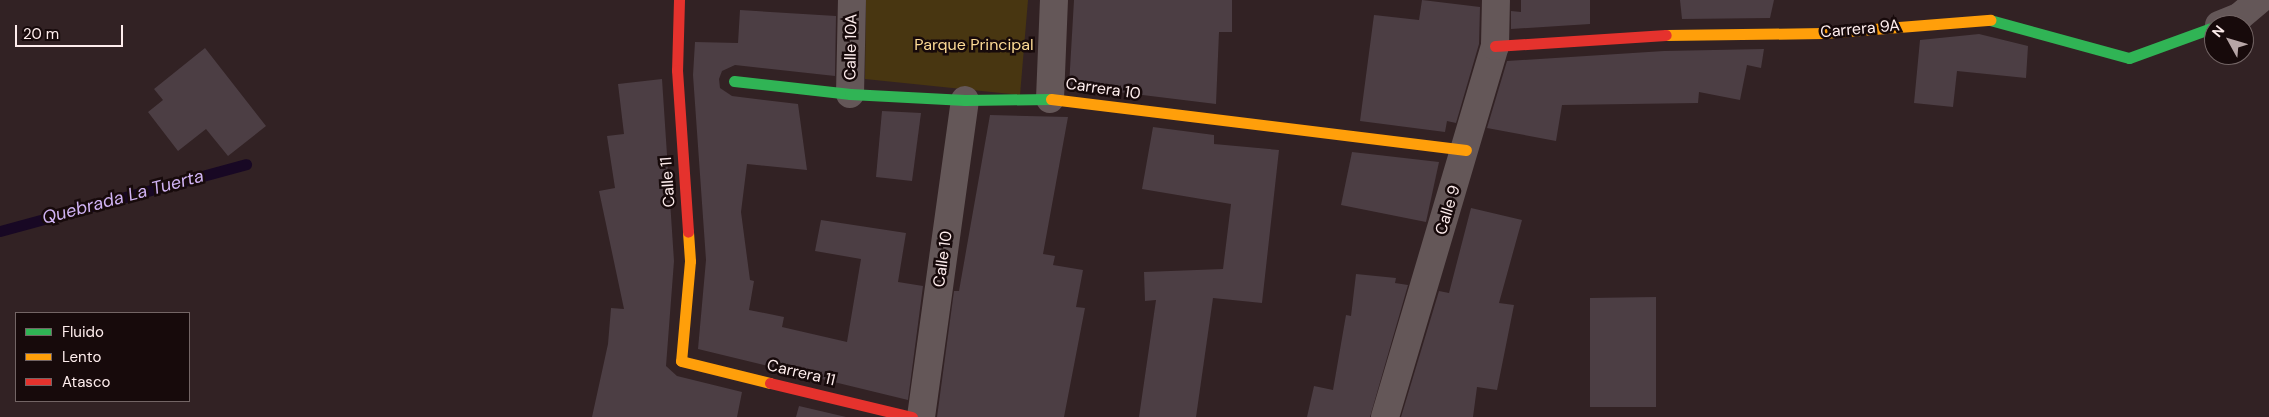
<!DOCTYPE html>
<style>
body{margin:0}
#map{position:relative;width:2269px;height:417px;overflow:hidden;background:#322224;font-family:"DM Sans",sans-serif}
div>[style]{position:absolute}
.green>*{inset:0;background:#483611}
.stream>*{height:11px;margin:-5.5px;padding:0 5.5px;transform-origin:5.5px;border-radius:5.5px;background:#180824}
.building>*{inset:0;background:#4c3e44}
.street>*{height:28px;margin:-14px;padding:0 14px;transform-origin:14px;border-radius:14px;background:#645758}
.fast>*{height:11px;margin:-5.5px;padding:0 5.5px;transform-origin:5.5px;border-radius:5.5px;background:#30b455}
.slow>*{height:11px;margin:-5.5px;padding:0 5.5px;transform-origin:5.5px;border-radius:5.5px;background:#ff9f0a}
.jam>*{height:11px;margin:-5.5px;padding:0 5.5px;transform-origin:5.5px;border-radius:5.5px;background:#e5322d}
span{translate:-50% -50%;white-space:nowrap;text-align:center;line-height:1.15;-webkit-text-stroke:5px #170a0b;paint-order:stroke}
.street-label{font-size:16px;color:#feeded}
.park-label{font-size:16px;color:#fdda95}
.water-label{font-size:18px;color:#d0b3f4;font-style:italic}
.legend{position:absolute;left:15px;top:312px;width:175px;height:90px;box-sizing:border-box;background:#170a0b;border:1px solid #736565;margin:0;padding:6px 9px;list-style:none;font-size:15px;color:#feeded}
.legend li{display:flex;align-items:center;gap:10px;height:25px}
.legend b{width:25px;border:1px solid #736565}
.north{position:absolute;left:2204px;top:15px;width:50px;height:50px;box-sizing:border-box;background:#170a0b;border:1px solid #736565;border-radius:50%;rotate:309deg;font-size:14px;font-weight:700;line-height:20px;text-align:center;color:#feeded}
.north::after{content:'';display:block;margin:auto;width:18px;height:22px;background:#b7a6a7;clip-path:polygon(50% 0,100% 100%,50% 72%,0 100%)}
.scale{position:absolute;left:15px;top:25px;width:108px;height:22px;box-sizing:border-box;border:2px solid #feeded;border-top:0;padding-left:6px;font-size:15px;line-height:18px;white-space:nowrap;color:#feeded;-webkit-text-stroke:4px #170a0b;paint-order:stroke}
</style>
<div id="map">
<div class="green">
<i style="clip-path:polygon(866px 0,1028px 0,1020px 95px,865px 79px)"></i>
</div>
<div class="stream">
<i style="left:0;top:231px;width:255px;rotate:-15.2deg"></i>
</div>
<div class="building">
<i style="clip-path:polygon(1074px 0,1232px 0,1232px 32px,1219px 32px,1216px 104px,1069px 86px)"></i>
<i style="clip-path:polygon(1422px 0,1480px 7px,1479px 44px,1456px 123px,1447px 121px,1445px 132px,1360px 121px,1374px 15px,1419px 20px)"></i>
<i style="clip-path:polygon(1521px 0,1590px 0,1590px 24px,1511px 29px,1511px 11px,1521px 12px)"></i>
<i style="clip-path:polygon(1680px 0,1774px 0,1770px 18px,1682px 19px)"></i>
<i style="clip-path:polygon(740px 10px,836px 16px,835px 76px,735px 65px,722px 71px,719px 79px,720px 88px,732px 96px,798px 104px,807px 170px,747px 164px,741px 212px,750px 280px,754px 281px,749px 310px,784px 317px,782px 327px,847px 342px,861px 259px,815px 251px,821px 220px,906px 233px,898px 282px,923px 286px,908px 400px,698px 349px,706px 260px,693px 75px,695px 42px,738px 43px)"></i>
<i style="clip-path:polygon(1979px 34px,2028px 46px,2026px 78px,1957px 71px,1953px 107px,1914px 103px,1920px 40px)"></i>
<i style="clip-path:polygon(205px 48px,266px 126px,228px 156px,206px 129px,178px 151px,148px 112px,163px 100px,154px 89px)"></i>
<i style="clip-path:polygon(1764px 49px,1761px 68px,1747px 65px,1740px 100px,1699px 92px,1698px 103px,1562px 105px,1556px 141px,1487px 128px,1507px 61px,1664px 51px)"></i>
<i style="clip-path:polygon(662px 79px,674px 261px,666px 366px,677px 376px,742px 392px,737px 417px,592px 417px,608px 344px,611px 308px,624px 309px,599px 191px,615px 188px,607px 136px,624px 134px,618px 84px)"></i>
<i style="clip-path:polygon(882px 111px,921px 113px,912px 181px,876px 177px)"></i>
<i style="clip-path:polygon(990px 115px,1068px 117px,1043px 254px,1055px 256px,1053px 265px,1083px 270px,1076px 307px,1085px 308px,1064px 417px,937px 417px,954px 291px,959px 291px)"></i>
<i style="clip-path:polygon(1153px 127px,1214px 135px,1214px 144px,1279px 150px,1262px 303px,1213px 298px,1196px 417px,1139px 417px,1156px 300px,1145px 301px,1144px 272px,1223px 269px,1231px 204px,1142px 189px)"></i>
<i style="clip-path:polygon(1352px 152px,1439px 162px,1426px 222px,1341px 205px)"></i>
<i style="clip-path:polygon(1471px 208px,1522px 220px,1499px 303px,1514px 305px,1497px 390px,1477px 387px,1473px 417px,1401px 417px,1439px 291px,1449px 293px)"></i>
<i style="clip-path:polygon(1356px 274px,1396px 278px,1395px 283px,1408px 285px,1370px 417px,1307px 417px,1314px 386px,1333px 390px,1346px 315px,1351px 316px)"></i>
<i style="clip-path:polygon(1656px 297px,1656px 407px,1590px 407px,1590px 298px)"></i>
<i style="clip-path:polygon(799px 406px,846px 417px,796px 417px)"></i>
</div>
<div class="street">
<i style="left:2219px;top:25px;width:22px;rotate:-22deg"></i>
<i style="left:2239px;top:17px;width:26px;rotate:-40deg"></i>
<i style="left:850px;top:94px;width:94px;rotate:-88.8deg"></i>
<i style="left:1050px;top:99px;width:99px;rotate:-87.7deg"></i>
<i style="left:921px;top:417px;width:320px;rotate:-82.1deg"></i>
<i style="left:1385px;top:417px;width:387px;rotate:-73.5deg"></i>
<i style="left:1495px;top:46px;width:46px;rotate:-88.8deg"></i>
</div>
<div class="fast">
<i style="left:1990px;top:20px;width:144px;rotate:15.3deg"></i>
<i style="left:2129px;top:58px;width:90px;rotate:-20deg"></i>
<i style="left:734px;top:81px;width:117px;rotate:6.4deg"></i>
<i style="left:850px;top:94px;width:115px;rotate:3deg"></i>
<i style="left:965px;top:100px;width:86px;rotate:-0.7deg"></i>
</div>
<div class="slow">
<i style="left:1666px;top:35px;width:157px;rotate:-0.7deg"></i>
<i style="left:1823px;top:33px;width:168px;rotate:-4.5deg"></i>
<i style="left:1051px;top:99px;width:418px;rotate:7deg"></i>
<i style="left:688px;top:232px;width:29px;rotate:86deg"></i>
<i style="left:690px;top:261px;width:100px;rotate:95.1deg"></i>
<i style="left:681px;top:361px;width:92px;rotate:13.9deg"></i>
</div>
<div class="jam">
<i style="left:679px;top:0;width:70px;rotate:91.6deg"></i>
<i style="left:677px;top:70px;width:162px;rotate:86.1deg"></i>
<i style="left:1495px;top:46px;width:171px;rotate:-3.7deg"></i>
<i style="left:770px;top:383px;width:146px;rotate:13.5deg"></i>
</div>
<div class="street-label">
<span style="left:1860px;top:29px;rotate:-5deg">Carrera 9A</span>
<span style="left:851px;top:47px;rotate:-89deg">Calle 10A</span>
<span style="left:1103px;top:89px;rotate:8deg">Carrera 10</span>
<span style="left:668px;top:182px;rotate:-94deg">Calle 11</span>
<span style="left:1448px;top:210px;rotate:-73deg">Calle 9</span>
<span style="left:943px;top:259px;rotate:-82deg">Calle 10</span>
<span style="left:801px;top:373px;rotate:13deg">Carrera 11</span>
</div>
<div class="park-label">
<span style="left:974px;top:45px">Parque Principal</span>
</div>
<div class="water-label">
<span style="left:123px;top:197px;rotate:-15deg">Quebrada La Tuerta</span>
</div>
<ul class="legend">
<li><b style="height:6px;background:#30b455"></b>Fluido</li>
<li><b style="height:6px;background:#ff9f0a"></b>Lento</li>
<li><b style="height:6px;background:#e5322d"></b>Atasco</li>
</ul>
<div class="north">N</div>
<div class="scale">20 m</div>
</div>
